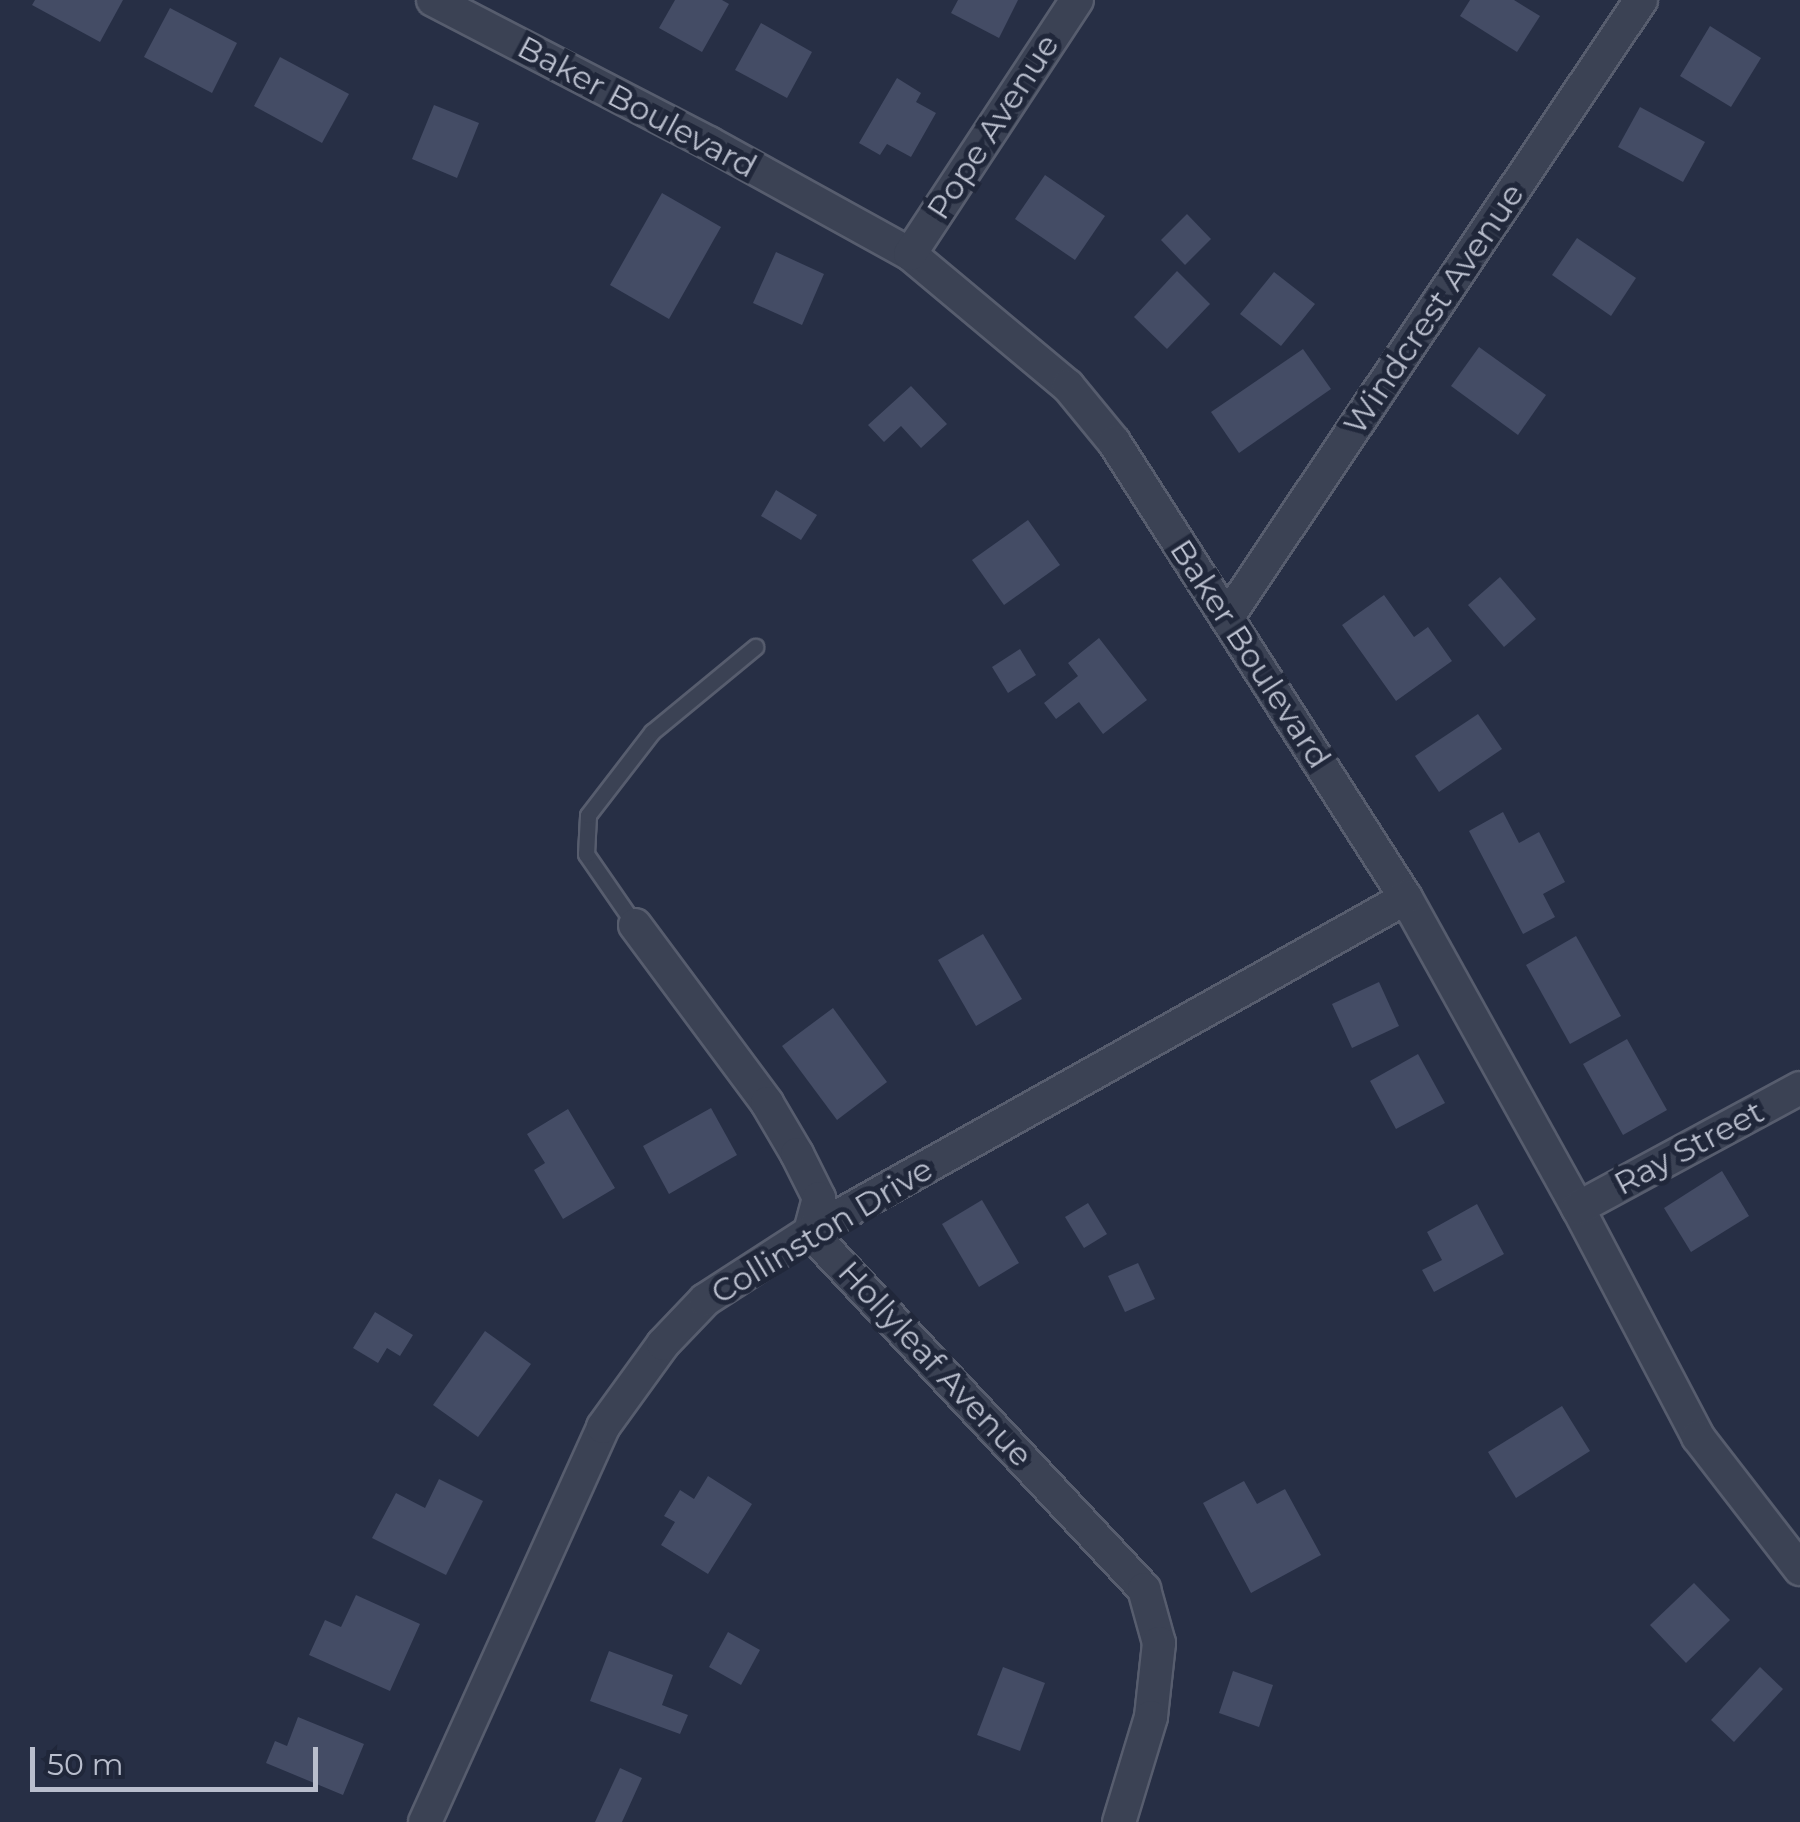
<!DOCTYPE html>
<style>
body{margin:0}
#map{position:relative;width:1800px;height:1822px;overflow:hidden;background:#272f45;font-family:Montserrat,sans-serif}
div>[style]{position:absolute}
.building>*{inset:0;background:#444c65}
.roads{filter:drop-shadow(2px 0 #575d6e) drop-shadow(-2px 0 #575d6e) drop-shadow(0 2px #575d6e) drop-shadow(0 -2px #575d6e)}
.lane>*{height:15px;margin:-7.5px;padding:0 7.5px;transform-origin:7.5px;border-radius:7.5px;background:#3b4254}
.street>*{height:32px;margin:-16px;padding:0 16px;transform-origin:16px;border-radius:16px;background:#3b4254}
span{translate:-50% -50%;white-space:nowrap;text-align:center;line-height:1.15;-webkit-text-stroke:10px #20273a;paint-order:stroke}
.street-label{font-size:32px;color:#b9becd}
.scale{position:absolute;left:30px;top:1747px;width:288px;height:45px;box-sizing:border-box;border:5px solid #b9becd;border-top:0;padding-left:12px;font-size:30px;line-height:35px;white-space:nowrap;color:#b9becd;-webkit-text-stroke:8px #20273a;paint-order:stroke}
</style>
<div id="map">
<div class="building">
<i style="clip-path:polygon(35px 0,123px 0,100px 42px,32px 5px)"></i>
<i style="clip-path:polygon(675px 0,722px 0,729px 4px,702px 52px,659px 28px)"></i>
<i style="clip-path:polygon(958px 0,1018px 0,999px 38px,951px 13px)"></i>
<i style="clip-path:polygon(1470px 0,1514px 0,1540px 16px,1517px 52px,1460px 16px)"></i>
<i style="clip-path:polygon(170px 8px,237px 43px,212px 93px,144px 57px)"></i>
<i style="clip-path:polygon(761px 23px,812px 52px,787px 98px,735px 70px)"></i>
<i style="clip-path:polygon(1710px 26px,1761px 58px,1731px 107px,1680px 76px)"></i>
<i style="clip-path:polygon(280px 57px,349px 94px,322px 143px,254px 106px)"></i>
<i style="clip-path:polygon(897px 78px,921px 93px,916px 102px,936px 113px,911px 157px,887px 144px,880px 155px,859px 143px)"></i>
<i style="clip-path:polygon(434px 105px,479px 123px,457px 178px,412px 159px)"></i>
<i style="clip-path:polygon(1640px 107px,1705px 142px,1683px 182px,1618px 147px)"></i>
<i style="clip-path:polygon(1045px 175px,1105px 216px,1075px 260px,1015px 219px)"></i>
<i style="clip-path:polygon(662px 193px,721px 227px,669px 319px,610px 285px)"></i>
<i style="clip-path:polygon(1187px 214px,1211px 239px,1185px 265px,1161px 240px)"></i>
<i style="clip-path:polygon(1577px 238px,1636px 278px,1611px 316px,1552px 275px)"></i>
<i style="clip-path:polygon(776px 252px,824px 274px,802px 325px,753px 303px)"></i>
<i style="clip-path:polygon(1177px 271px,1210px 304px,1167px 349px,1134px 317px)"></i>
<i style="clip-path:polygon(1274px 272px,1315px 304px,1281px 346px,1240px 314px)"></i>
<i style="clip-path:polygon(1479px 347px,1546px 395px,1518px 435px,1451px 386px)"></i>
<i style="clip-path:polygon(1303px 349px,1331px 389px,1239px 453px,1211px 412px)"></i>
<i style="clip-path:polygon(911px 386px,947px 424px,921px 448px,901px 426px,884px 442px,868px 425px)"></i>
<i style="clip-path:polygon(776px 490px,817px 515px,801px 540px,761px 516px)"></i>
<i style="clip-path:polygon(1028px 520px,1060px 565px,1004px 605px,972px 560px)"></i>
<i style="clip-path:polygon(1500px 577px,1536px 619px,1504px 647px,1468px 605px)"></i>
<i style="clip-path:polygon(1384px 595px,1414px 637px,1428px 627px,1452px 661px,1396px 701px,1342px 625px)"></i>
<i style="clip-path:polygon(1099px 638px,1147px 700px,1103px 734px,1079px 702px,1056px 719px,1044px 703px,1078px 676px,1068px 663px)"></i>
<i style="clip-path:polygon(1020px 649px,1036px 675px,1008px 693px,992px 667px)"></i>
<i style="clip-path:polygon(1478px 714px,1502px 749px,1439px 792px,1415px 756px)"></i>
<i style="clip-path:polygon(1503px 812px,1519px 843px,1539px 832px,1565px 882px,1543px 894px,1555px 917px,1523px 934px,1469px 831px)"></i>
<i style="clip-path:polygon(983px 934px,1022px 999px,976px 1026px,938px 960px)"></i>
<i style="clip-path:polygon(1576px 936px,1621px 1016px,1570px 1044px,1526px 965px)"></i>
<i style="clip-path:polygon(1379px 982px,1399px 1026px,1352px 1048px,1332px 1004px)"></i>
<i style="clip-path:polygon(833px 1008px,887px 1082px,837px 1120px,782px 1046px)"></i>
<i style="clip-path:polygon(1627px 1039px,1667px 1110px,1623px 1135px,1583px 1064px)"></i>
<i style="clip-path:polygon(1418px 1054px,1445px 1103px,1396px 1129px,1370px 1081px)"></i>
<i style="clip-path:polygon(711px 1108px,737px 1155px,669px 1194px,643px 1146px)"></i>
<i style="clip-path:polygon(568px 1109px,615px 1188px,563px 1219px,534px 1170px,545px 1163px,527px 1134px)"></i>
<i style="clip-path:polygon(1722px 1171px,1749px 1216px,1691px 1252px,1664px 1208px)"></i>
<i style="clip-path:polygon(982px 1200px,1019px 1263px,979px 1287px,942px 1224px)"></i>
<i style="clip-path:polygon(1088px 1203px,1107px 1234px,1084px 1248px,1065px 1217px)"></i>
<i style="clip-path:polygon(1477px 1204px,1504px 1254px,1434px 1292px,1422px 1270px,1442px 1260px,1427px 1232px)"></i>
<i style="clip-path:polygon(1138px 1263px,1155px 1299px,1125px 1312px,1108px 1276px)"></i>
<i style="clip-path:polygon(375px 1312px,413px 1335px,400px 1356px,387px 1348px,378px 1363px,353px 1348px)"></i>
<i style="clip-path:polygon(485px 1331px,531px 1364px,478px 1437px,433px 1405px)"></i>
<i style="clip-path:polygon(1562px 1406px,1590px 1451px,1516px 1498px,1488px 1452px)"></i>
<i style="clip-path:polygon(708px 1476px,752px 1504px,708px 1574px,661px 1545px,675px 1522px,664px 1516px,680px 1490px,694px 1499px)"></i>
<i style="clip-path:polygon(439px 1479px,483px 1501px,446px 1575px,372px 1538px,396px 1493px,425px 1508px)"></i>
<i style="clip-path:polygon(1244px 1481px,1257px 1504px,1285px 1489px,1321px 1555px,1251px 1593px,1203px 1503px)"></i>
<i style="clip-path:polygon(1694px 1583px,1730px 1620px,1686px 1663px,1650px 1625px)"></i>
<i style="clip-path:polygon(356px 1595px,420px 1624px,390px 1691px,309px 1655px,325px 1620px,341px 1627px)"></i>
<i style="clip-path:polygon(728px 1632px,760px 1650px,741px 1685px,709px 1667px)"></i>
<i style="clip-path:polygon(609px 1651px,673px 1675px,662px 1705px,688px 1715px,680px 1734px,590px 1701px)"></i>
<i style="clip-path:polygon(1003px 1667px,1045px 1683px,1020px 1751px,977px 1735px)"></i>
<i style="clip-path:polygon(1760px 1667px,1783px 1689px,1734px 1742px,1711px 1720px)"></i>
<i style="clip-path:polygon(1233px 1671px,1273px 1685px,1259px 1727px,1219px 1713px)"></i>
<i style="clip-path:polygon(298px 1717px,364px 1744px,343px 1795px,266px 1763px,275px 1741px,287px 1746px)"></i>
<i style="clip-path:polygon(620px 1768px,642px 1778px,622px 1822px,595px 1822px)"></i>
</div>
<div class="roads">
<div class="lane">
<i style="left:635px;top:925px;width:86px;rotate:-124.6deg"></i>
<i style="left:586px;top:854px;width:39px;rotate:-87deg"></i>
<i style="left:588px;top:815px;width:105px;rotate:-52.4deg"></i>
<i style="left:652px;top:732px;width:134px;rotate:-39.5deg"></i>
</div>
<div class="street">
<i style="left:433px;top:0;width:311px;rotate:27.4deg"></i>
<i style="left:709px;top:143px;width:230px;rotate:28.9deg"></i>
<i style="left:910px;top:254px;width:206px;rotate:39.9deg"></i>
<i style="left:1068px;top:386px;width:72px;rotate:50.6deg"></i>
<i style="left:1114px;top:442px;width:541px;rotate:57.37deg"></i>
<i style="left:1406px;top:898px;width:355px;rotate:61deg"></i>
<i style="left:1578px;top:1208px;width:259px;rotate:62.3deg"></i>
<i style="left:1698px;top:1437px;width:167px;rotate:52.3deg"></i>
<i style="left:910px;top:254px;width:304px;rotate:-56.7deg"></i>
<i style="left:1227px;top:618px;width:744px;rotate:-56.18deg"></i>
<i style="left:635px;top:925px;width:222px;rotate:53.4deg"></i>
<i style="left:767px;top:1103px;width:59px;rotate:59.5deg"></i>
<i style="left:797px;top:1154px;width:49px;rotate:63.4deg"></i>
<i style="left:819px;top:1198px;width:35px;rotate:105deg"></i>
<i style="left:810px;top:1232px;width:489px;rotate:46.9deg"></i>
<i style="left:1144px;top:1589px;width:56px;rotate:74.5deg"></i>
<i style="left:1159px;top:1643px;width:74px;rotate:96.2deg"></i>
<i style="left:1151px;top:1717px;width:110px;rotate:106.9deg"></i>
<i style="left:1578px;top:1208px;width:252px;rotate:-28.4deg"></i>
<i style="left:425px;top:1822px;width:433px;rotate:-65.7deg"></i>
<i style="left:603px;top:1427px;width:102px;rotate:-54.1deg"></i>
<i style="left:663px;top:1344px;width:61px;rotate:-46.3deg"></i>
<i style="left:705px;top:1300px;width:125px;rotate:-32.9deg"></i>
<i style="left:810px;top:1232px;width:683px;rotate:-29.27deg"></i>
</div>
</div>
<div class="street-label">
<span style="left:637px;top:107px;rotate:28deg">Baker Boulevard</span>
<span style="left:993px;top:127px;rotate:-57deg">Pope Avenue</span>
<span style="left:1434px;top:309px;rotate:-56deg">Windcrest Avenue</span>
<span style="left:1250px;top:654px;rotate:57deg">Baker Boulevard</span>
<span style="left:1689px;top:1148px;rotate:-28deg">Ray Street</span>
<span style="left:822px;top:1231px;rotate:-31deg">Collinston Drive</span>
<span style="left:935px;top:1364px;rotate:47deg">Hollyleaf Avenue</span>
</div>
<div class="scale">50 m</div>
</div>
